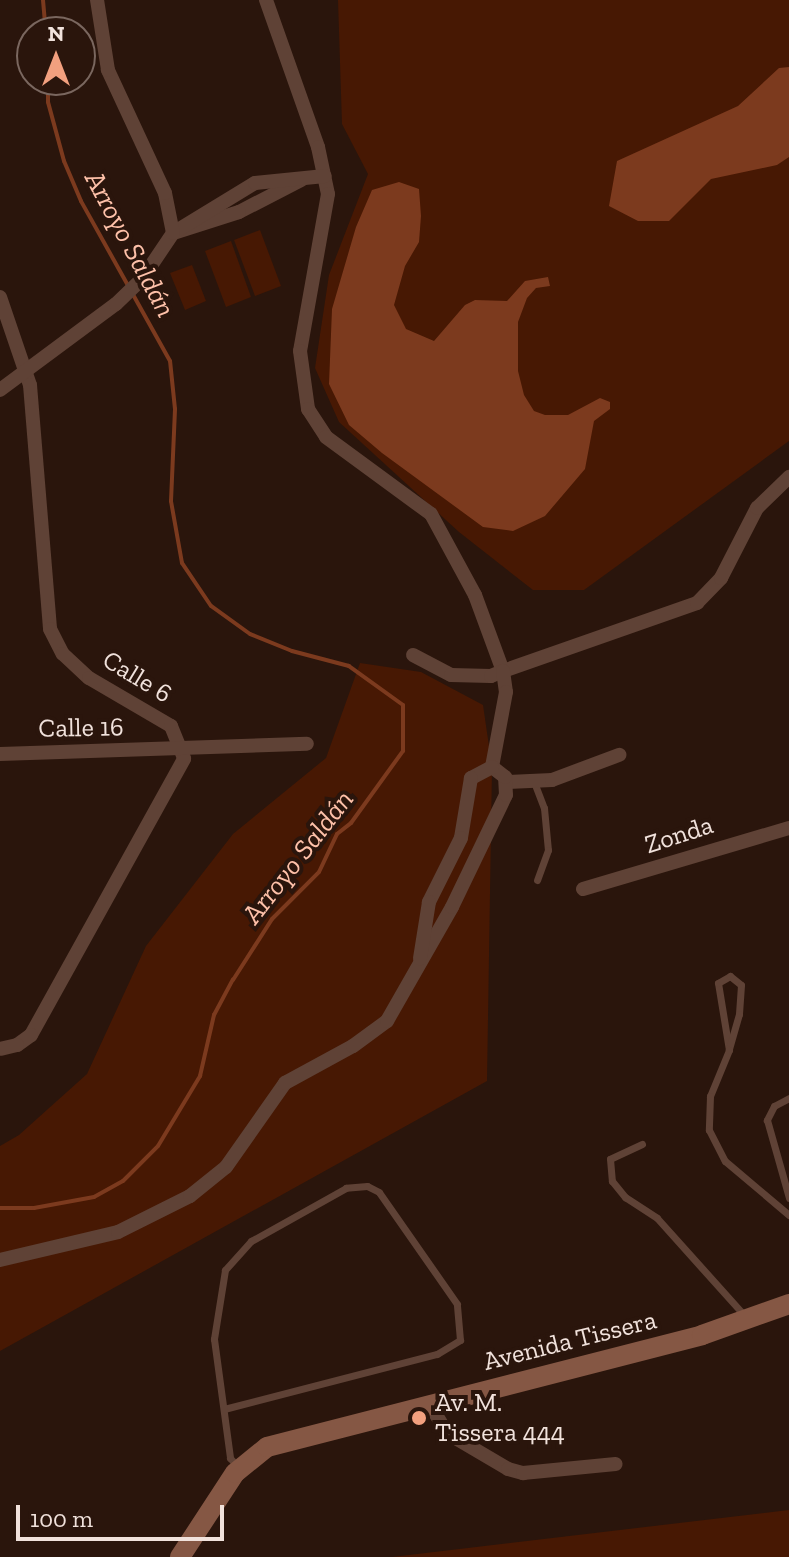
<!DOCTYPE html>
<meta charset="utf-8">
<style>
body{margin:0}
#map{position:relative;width:789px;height:1557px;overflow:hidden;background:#2a150c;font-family:"Zilla Slab",serif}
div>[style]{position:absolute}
.green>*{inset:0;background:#471803}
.water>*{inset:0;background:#7c3a1e}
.stream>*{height:4px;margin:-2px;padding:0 2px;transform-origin:2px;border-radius:2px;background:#7c3a1e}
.lane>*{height:7px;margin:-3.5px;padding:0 3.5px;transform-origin:3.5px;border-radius:3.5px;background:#5f4236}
.street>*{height:14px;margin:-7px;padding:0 7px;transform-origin:7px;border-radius:7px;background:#5f4236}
.secondary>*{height:20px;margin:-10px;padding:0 10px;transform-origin:10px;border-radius:10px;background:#855744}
.dots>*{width:22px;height:22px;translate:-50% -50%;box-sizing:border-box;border:4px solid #2a150c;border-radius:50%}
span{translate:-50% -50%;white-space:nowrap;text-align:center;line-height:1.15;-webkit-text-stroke:8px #2a150c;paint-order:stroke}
.street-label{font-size:26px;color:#f1e2dc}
.poi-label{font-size:26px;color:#f1e2dc}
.left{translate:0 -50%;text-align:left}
.water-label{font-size:28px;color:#fec1a9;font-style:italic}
.north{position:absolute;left:16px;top:16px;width:80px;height:80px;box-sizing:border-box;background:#2a150c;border:2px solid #7a675f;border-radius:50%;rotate:0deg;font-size:22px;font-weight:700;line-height:32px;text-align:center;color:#f1e2dc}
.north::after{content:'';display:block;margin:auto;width:28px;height:36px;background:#f2a07f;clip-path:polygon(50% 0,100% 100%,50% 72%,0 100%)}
.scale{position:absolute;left:16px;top:1505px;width:208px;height:36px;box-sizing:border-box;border:4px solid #f1e2dc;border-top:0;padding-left:10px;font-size:24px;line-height:28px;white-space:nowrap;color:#f1e2dc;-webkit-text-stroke:6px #2a150c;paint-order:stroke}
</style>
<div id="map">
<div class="green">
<i style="clip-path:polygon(338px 0,789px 0,789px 441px,584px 590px,533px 590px,459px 532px,339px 422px,315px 368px,329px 275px,368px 174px,342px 124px)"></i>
<i style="clip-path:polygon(260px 230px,281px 286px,255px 296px,234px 240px)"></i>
<i style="clip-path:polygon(231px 241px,251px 297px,226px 307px,205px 251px)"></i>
<i style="clip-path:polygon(192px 265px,206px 301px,185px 310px,170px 273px)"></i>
<i style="clip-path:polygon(360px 663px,421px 672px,483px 705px,492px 767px,487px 1081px,0 1351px,0 1146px,19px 1135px,87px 1074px,146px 946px,233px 834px,326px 758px)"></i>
<i style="clip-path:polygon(789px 1510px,789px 1557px,392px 1557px)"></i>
</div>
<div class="water">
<i style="clip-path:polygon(789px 67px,789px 157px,777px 165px,711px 179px,669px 221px,638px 221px,609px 206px,617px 161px,738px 106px,779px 68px)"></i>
<i style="clip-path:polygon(399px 182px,419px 189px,421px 216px,419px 242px,405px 266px,394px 305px,406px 329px,434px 341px,465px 305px,475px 300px,507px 301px,525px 281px,548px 277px,550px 286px,536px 288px,527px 298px,518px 322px,518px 371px,524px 395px,534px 411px,545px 415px,568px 415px,600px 398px,610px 402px,610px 409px,594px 421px,585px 469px,545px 516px,513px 531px,483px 527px,382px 453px,349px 425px,329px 384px,332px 309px,356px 227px,372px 190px)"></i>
</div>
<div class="stream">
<i style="left:43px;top:0;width:32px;rotate:85deg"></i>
<i style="left:0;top:1208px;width:34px"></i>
<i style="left:34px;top:1208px;width:61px;rotate:-10.4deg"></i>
<i style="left:94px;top:1197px;width:33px;rotate:-29deg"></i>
<i style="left:123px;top:1181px;width:49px;rotate:-45deg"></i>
<i style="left:158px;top:1146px;width:82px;rotate:-59deg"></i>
<i style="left:200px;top:1076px;width:63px;rotate:-77.1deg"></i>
<i style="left:214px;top:1015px;width:40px;rotate:-62deg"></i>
<i style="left:233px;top:980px;width:72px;rotate:-57.4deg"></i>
<i style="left:272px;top:919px;width:66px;rotate:-45deg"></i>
<i style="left:319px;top:872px;width:42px;rotate:-64.7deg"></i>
<i style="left:337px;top:834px;width:18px;rotate:-38deg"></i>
<i style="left:351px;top:823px;width:89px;rotate:-54.2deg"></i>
<i style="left:403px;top:751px;width:46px;rotate:-90deg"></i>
<i style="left:403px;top:705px;width:67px;rotate:-144.2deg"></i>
<i style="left:349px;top:666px;width:59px;rotate:-165.3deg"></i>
<i style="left:292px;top:651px;width:45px;rotate:-158deg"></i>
<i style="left:250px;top:634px;width:48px;rotate:-144.3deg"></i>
<i style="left:211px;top:606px;width:52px;rotate:-124deg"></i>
<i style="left:182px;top:563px;width:63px;rotate:-100.1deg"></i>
<i style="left:171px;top:501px;width:92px;rotate:-87.5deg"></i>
<i style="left:175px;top:409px;width:48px;rotate:-95.9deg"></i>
<i style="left:170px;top:361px;width:183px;rotate:-119.1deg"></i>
<i style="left:81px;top:201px;width:43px;rotate:-113deg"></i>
<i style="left:64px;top:161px;width:61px;rotate:-105.2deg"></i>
<i style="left:48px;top:102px;width:22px;rotate:-90deg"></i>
</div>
<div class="lane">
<i style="left:534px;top:782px;width:28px;rotate:69deg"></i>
<i style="left:544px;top:808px;width:42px;rotate:84.6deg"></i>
<i style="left:548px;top:850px;width:32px;rotate:110deg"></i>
<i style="left:729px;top:1050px;width:68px;rotate:-99.3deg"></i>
<i style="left:718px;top:983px;width:14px;rotate:-30deg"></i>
<i style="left:730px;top:976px;width:14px;rotate:39deg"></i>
<i style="left:741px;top:985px;width:29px;rotate:94deg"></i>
<i style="left:739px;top:1014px;width:37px;rotate:106deg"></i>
<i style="left:729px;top:1050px;width:50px;rotate:112.4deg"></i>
<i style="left:710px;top:1096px;width:34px;rotate:92deg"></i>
<i style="left:709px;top:1130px;width:35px;rotate:63deg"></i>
<i style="left:725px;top:1161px;width:84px;rotate:40.2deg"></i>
<i style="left:789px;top:1098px;width:17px;rotate:152deg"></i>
<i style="left:774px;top:1106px;width:16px;rotate:117deg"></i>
<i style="left:767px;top:1120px;width:81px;rotate:74.2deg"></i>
<i style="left:642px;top:1144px;width:35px;rotate:155deg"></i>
<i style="left:610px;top:1159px;width:22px;rotate:85deg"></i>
<i style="left:612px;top:1181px;width:21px;rotate:51deg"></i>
<i style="left:625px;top:1197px;width:38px;rotate:33deg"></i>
<i style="left:657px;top:1218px;width:132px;rotate:48.1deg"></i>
<i style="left:224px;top:1409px;width:220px;rotate:-14.5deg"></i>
<i style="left:437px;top:1354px;width:27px;rotate:-31deg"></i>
<i style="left:460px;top:1340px;width:36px;rotate:-95deg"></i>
<i style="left:457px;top:1304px;width:136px;rotate:-124.9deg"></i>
<i style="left:379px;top:1192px;width:13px;rotate:-153deg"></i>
<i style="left:367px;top:1186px;width:21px;rotate:175deg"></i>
<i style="left:346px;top:1188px;width:109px;rotate:150.8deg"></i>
<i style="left:251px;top:1241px;width:39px;rotate:132deg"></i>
<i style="left:225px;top:1270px;width:70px;rotate:99.1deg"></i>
<i style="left:214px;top:1339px;width:120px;rotate:82.3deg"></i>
<i style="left:230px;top:1458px;width:12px;rotate:48deg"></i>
</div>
<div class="street">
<i style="left:266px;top:0;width:156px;rotate:70.5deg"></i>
<i style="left:318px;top:147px;width:48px;rotate:78deg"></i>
<i style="left:328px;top:194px;width:159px;rotate:100.1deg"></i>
<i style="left:300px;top:351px;width:59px;rotate:82.1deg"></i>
<i style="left:308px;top:409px;width:33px;rotate:57deg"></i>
<i style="left:326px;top:437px;width:130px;rotate:36.3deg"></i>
<i style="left:431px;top:514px;width:92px;rotate:61.5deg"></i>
<i style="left:475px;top:595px;width:81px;rotate:69.8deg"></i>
<i style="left:503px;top:671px;width:206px;rotate:-19.3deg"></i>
<i style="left:697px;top:603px;width:35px;rotate:-46deg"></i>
<i style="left:721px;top:578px;width:79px;rotate:-62.8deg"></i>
<i style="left:757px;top:508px;width:45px;rotate:-44.1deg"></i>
<i style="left:301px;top:180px;width:70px;rotate:152.7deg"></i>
<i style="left:239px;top:212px;width:69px;rotate:162.3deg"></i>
<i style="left:173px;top:233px;width:96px;rotate:-31.4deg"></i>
<i style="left:255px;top:183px;width:70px;rotate:-5.7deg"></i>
<i style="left:0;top:297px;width:93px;rotate:71.2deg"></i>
<i style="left:30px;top:385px;width:245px;rotate:85.3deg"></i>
<i style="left:50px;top:629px;width:28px;rotate:63deg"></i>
<i style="left:63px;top:654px;width:35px;rotate:43deg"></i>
<i style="left:89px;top:678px;width:95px;rotate:30.3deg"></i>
<i style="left:171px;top:726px;width:35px;rotate:68deg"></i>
<i style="left:184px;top:759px;width:316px;rotate:119deg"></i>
<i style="left:31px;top:1035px;width:17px;rotate:144deg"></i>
<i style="left:17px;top:1045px;width:17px;rotate:167deg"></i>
<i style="left:0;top:390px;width:144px;rotate:-36.6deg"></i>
<i style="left:116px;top:304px;width:36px;rotate:-44deg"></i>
<i style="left:142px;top:279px;width:55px;rotate:-56deg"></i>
<i style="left:173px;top:233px;width:41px;rotate:-101.3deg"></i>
<i style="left:165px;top:193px;width:136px;rotate:-114.9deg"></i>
<i style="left:108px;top:70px;width:71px;rotate:-98.9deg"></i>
<i style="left:413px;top:655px;width:43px;rotate:27.8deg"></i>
<i style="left:451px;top:675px;width:40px;rotate:1.4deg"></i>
<i style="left:491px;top:676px;width:13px;rotate:-23deg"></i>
<i style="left:503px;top:671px;width:21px;rotate:82deg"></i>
<i style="left:506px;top:692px;width:76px;rotate:100.6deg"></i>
<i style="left:0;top:754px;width:307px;rotate:-1.9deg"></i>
<i style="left:506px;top:782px;width:46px;rotate:-2.5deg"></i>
<i style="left:552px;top:780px;width:72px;rotate:-20.5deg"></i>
<i style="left:583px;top:889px;width:215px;rotate:-16.5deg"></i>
<i style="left:0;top:1260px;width:121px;rotate:-13.3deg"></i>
<i style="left:118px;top:1232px;width:80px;rotate:-26.6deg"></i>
<i style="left:190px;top:1196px;width:46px;rotate:-38.9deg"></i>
<i style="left:226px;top:1167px;width:103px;rotate:-54.9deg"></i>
<i style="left:285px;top:1083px;width:77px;rotate:-28.6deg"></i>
<i style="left:353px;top:1046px;width:42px;rotate:-36.3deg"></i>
<i style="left:387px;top:1021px;width:131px;rotate:-60.3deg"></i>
<i style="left:452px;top:907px;width:124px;rotate:-64.3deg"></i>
<i style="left:506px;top:795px;width:18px;rotate:-93deg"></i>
<i style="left:505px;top:777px;width:16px;rotate:-142deg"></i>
<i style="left:492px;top:767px;width:24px;rotate:152deg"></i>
<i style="left:471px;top:778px;width:61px;rotate:99.5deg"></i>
<i style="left:461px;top:838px;width:72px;rotate:116.6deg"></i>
<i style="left:429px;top:902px;width:57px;rotate:99.1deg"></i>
<i style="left:429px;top:1403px;width:35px;rotate:59deg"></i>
<i style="left:447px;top:1433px;width:71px;rotate:30.5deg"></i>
<i style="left:508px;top:1469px;width:16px;rotate:15deg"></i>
<i style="left:523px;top:1473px;width:93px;rotate:-5.5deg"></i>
</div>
<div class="secondary">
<i style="left:180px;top:1557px;width:100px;rotate:-56.8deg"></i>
<i style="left:235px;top:1473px;width:41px;rotate:-39.1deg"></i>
<i style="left:267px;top:1447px;width:449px;rotate:-14.4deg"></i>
<i style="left:702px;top:1335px;width:92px;rotate:-19.6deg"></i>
</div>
<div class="dots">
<i style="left:419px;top:1418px;background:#f2a07f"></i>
</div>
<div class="street-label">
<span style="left:137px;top:677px;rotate:31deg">Calle 6</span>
<span style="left:81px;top:728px;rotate:-1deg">Calle 16</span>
<span style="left:679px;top:835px;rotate:-18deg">Zonda</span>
<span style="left:570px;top:1341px;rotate:-14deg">Avenida Tissera</span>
</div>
<div class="poi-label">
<span class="left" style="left:435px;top:1418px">Av. M.<br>Tissera 444</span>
</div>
<div class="water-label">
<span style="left:130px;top:244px;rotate:62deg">Arroyo Saldán</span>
<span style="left:298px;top:857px;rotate:-52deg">Arroyo Saldán</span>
</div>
<div class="north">N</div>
<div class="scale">100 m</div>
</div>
